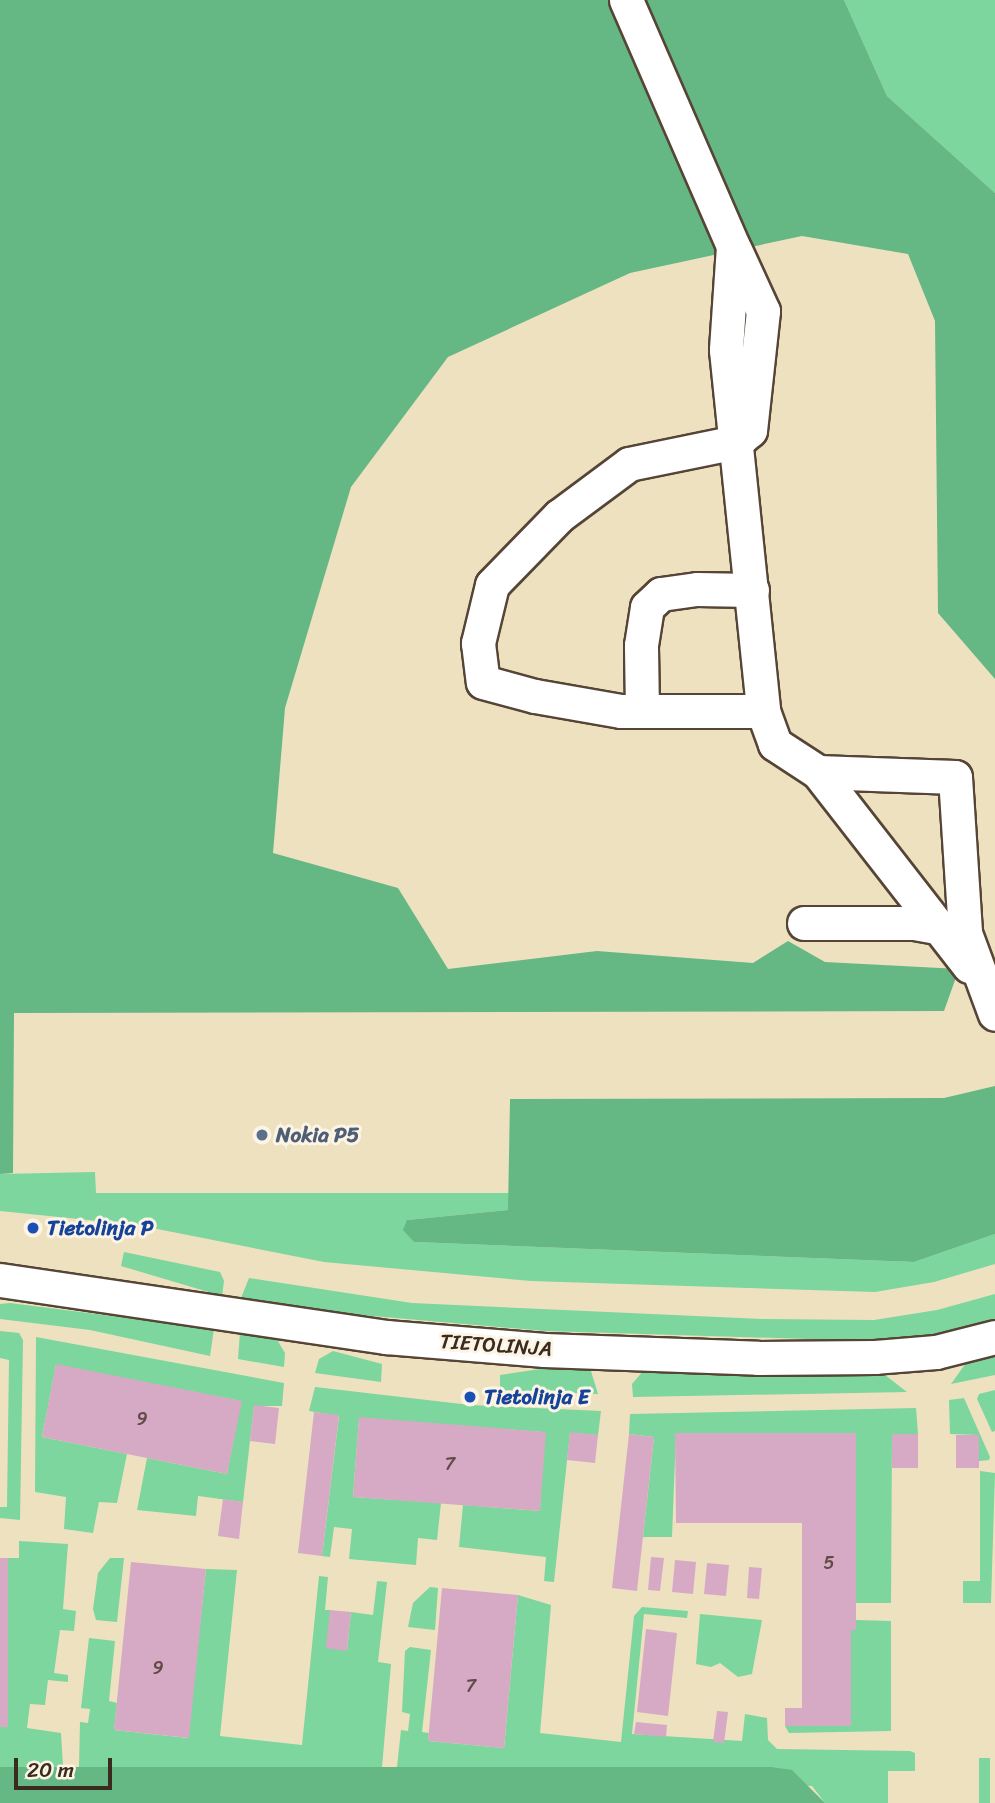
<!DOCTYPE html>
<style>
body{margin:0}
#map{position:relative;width:995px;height:1803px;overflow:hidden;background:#eee1c0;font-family:Sriracha,sans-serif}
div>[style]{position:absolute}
.green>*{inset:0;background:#7cd69d}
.forest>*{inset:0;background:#65b784}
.building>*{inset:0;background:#d6aac4}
.roads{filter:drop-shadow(2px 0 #564536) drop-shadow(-2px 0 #564536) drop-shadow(0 2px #564536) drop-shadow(0 -2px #564536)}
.minor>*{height:33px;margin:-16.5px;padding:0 16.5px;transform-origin:16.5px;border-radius:16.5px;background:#fff}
.dots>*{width:19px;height:19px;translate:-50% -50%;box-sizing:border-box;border:4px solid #fcf5e5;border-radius:50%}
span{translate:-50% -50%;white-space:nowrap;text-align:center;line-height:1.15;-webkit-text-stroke:6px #fcf5e5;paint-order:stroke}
.number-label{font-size:18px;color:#624a48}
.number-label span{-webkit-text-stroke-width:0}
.service-label{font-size:21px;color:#4e5e75;font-weight:700}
.left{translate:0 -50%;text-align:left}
.transit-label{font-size:21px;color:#164399;font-weight:700}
.street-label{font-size:21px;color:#3b2a1e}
.scale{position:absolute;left:14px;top:1758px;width:98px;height:32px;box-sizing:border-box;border:4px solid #3b2a1e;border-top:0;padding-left:9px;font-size:21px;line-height:24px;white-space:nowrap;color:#3b2a1e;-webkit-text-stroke:5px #fcf5e5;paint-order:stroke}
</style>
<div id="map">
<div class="green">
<i style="clip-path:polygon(844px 0,995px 0,995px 193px,887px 96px)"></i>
<i style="clip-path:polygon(95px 1172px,96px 1193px,510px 1193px,508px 1210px,407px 1220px,414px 1242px,914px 1262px,995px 1234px,995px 1264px,934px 1282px,875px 1292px,531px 1281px,324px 1262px,137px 1225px,0 1211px,0 1174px)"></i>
<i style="clip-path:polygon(124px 1252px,220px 1272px,224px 1281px,222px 1296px,121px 1266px)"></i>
<i style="clip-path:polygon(249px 1278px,412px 1303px,762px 1319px,874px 1320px,937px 1310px,995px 1294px,995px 1319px,938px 1334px,874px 1341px,545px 1331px,315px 1311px,241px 1298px)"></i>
<i style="clip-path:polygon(10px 1303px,214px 1329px,210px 1356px,90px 1330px,0 1319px,0 1304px)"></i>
<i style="clip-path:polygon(0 1331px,19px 1333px,23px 1340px,20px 1520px,0 1518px,0 1507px,7px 1507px,9px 1360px,0 1358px)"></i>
<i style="clip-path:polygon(240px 1332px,276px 1338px,285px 1353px,284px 1367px,238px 1359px)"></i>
<i style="clip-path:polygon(36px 1337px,284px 1383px,282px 1406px,254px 1406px,243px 1502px,198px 1496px,196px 1516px,137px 1510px,147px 1458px,227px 1474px,241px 1401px,56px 1365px,42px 1437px,127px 1454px,117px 1503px,99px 1502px,93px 1533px,64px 1529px,66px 1497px,35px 1492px)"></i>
<i style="clip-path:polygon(333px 1351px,382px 1364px,381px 1382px,315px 1373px,319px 1359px)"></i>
<i style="clip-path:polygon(995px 1357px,995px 1375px,951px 1384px,966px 1363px)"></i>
<i style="clip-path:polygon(554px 1367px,590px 1368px,598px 1394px,500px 1390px,500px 1375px)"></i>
<i style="clip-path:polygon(644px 1370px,885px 1375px,907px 1392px,633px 1397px,632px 1384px)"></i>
<i style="clip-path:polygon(315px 1387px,470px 1405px,601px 1411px,598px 1435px,570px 1433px,554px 1582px,544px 1581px,546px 1557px,459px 1547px,463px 1505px,540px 1511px,543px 1432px,359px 1418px,353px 1497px,441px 1503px,437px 1540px,418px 1538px,416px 1565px,349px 1559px,352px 1529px,334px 1527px,330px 1557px,322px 1556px,339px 1416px,309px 1411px)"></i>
<i style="clip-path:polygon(995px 1390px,995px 1431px,992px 1432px,977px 1399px,979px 1394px)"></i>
<i style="clip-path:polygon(964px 1398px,990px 1457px,989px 1460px,979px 1461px,978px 1435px,950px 1434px,949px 1400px)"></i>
<i style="clip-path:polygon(916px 1408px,918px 1434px,892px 1435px,891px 1603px,856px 1603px,855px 1433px,676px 1433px,672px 1537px,643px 1537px,654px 1437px,629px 1434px,630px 1414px)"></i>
<i style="clip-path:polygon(980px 1471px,995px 1473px,991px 1603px,963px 1603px,963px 1581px,980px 1581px)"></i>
<i style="clip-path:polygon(19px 1541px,68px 1544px,63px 1609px,76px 1611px,74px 1631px,60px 1630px,54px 1673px,68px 1675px,68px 1682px,48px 1680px,45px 1705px,30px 1704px,27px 1728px,61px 1733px,63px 1767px,0 1767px,0 1727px,8px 1727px,8px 1558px,19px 1558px)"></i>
<i style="clip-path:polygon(110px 1558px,124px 1558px,117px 1622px,96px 1620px,93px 1609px,98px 1573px)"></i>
<i style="clip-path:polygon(206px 1569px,237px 1570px,220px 1736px,302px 1745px,319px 1576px,328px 1577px,325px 1610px,330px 1610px,347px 1651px,351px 1612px,373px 1615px,377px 1581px,387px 1582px,378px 1662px,391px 1664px,382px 1767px,79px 1767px,80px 1722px,88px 1723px,90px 1709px,81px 1708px,89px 1638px,115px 1641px,109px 1701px,117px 1703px,114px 1730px,188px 1738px)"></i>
<i style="clip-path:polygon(430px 1587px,438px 1588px,435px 1630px,408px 1627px,413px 1603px)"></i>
<i style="clip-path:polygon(518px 1595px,551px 1605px,540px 1733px,621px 1742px,634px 1616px,642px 1607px,688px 1611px,687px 1618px,644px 1614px,632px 1734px,742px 1741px,745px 1714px,767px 1718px,768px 1740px,777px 1749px,910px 1751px,915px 1753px,915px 1771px,888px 1771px,888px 1803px,825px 1803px,812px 1786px,397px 1767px,401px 1730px,408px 1731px,410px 1714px,402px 1712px,405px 1651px,410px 1647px,431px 1650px,422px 1732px,429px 1733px,428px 1741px,504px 1748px)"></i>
<i style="clip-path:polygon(700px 1614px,762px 1620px,752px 1674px,738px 1677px,720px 1663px,711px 1667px,696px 1664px)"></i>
<i style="clip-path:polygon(856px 1620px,891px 1621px,891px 1731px,789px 1733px,785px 1726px,851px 1725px,851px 1630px,856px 1630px)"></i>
<i style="clip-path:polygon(979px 1758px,990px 1758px,990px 1803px,979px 1803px)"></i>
</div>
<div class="forest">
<i style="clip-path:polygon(0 0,844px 0,887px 96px,995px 193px,995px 679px,938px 613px,935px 321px,908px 254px,802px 236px,630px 273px,448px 357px,351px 487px,285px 708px,273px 853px,398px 888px,448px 969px,597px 951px,753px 963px,788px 941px,825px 962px,959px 969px,944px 1011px,14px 1013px,13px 1173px,0 1174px)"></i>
<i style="clip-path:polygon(995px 1086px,995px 1234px,914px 1262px,414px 1242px,403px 1230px,407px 1220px,508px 1210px,510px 1099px,944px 1098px)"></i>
<i style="clip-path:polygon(0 1767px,771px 1767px,792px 1770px,825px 1803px,0 1803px)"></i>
</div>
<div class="building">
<i style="clip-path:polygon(56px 1364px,242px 1401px,227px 1474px,42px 1437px)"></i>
<i style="clip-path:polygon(254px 1405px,279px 1408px,275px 1444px,250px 1441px)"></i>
<i style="clip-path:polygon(314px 1412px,339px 1415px,322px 1556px,298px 1553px)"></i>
<i style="clip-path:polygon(359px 1417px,546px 1432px,540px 1511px,353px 1497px)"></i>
<i style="clip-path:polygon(570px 1432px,598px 1435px,595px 1463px,567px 1460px)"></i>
<i style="clip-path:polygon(675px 1433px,856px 1433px,856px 1630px,851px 1630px,851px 1726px,785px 1726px,785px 1708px,802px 1708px,802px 1523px,676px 1523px)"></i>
<i style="clip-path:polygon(629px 1434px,654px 1437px,637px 1591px,612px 1588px)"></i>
<i style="clip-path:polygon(892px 1434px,918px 1434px,918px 1468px,892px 1468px)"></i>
<i style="clip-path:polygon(956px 1435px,979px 1435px,979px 1468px,956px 1468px)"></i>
<i style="clip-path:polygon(223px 1499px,243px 1502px,239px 1539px,218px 1536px)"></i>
<i style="clip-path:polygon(651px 1557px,664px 1558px,660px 1591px,648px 1590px)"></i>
<i style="clip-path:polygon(0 1558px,8px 1558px,8px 1727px,0 1727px)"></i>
<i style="clip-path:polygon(675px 1560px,696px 1562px,693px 1594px,672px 1592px)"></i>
<i style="clip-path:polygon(131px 1562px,206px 1569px,189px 1738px,114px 1730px)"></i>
<i style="clip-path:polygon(707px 1563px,729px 1565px,726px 1596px,704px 1594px)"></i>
<i style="clip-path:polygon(749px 1567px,762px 1568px,759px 1599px,747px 1598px)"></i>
<i style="clip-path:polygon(442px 1588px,518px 1595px,504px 1748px,428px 1741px)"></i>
<i style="clip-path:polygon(330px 1610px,351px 1612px,347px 1651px,326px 1648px)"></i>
<i style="clip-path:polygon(646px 1629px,677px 1633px,668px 1716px,637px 1712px)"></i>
<i style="clip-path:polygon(717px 1711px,728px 1712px,724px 1743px,713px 1742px)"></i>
<i style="clip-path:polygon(636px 1722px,667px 1725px,666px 1737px,634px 1734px)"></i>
</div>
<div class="roads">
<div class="minor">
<i style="left:626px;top:0;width:268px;rotate:66.5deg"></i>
<i style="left:733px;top:246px;width:104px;rotate:93.9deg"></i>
<i style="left:726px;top:350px;width:363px;rotate:84.1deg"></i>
<i style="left:763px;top:711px;width:35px;rotate:70deg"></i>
<i style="left:775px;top:744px;width:51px;rotate:33.1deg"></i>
<i style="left:818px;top:772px;width:137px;rotate:2.1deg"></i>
<i style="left:955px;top:777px;width:156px;rotate:86.3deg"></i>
<i style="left:965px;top:933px;width:86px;rotate:69.7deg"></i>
<i style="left:735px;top:250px;width:67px;rotate:65.3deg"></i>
<i style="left:763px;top:311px;width:120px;rotate:96.2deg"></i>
<i style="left:750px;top:430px;width:18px;rotate:139deg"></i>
<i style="left:736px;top:442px;width:109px;rotate:168.4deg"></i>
<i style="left:629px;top:464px;width:87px;rotate:143.4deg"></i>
<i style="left:559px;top:516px;width:96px;rotate:134.2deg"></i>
<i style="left:492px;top:585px;width:60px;rotate:103.6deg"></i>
<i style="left:478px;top:643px;width:39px;rotate:83deg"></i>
<i style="left:483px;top:682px;width:54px;rotate:15.1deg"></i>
<i style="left:535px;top:696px;width:87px;rotate:9.9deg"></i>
<i style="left:621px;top:711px;width:142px"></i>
<i style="left:642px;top:711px;width:66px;rotate:-90.9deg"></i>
<i style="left:641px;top:645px;width:38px;rotate:-81deg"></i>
<i style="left:647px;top:607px;width:19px;rotate:-43deg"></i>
<i style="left:661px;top:594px;width:36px;rotate:-8deg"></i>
<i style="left:697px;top:589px;width:55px;rotate:1deg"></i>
<i style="left:818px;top:772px;width:246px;rotate:52.1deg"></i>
<i style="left:804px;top:923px;width:110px"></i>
<i style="left:914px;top:923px;width:27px;rotate:10deg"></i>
<i style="left:0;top:1280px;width:390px;rotate:8.4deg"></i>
<i style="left:386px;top:1337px;width:159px;rotate:4.7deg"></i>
<i style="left:544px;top:1350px;width:214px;rotate:2.1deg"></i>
<i style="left:758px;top:1358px;width:117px;rotate:-0.5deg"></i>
<i style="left:875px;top:1357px;width:61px;rotate:-4.7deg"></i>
<i style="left:936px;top:1352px;width:61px;rotate:-14.3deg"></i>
</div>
</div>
<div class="dots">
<i style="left:262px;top:1135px;background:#5c6f8a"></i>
<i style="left:33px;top:1228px;background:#1a4fb4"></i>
<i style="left:470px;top:1397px;background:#1a4fb4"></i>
</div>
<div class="number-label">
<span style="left:142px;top:1419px">9</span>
<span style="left:450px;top:1464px">7</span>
<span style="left:829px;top:1563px">5</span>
<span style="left:158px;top:1668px">9</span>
<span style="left:471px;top:1686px">7</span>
</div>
<div class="service-label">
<span class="left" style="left:276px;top:1135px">Nokia P5</span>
</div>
<div class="transit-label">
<span class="left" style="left:47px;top:1228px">Tietolinja P</span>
<span class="left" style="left:484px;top:1397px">Tietolinja E</span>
</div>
<div class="street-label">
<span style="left:496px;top:1345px;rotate:4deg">TIETOLINJA</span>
</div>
<div class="scale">20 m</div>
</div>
